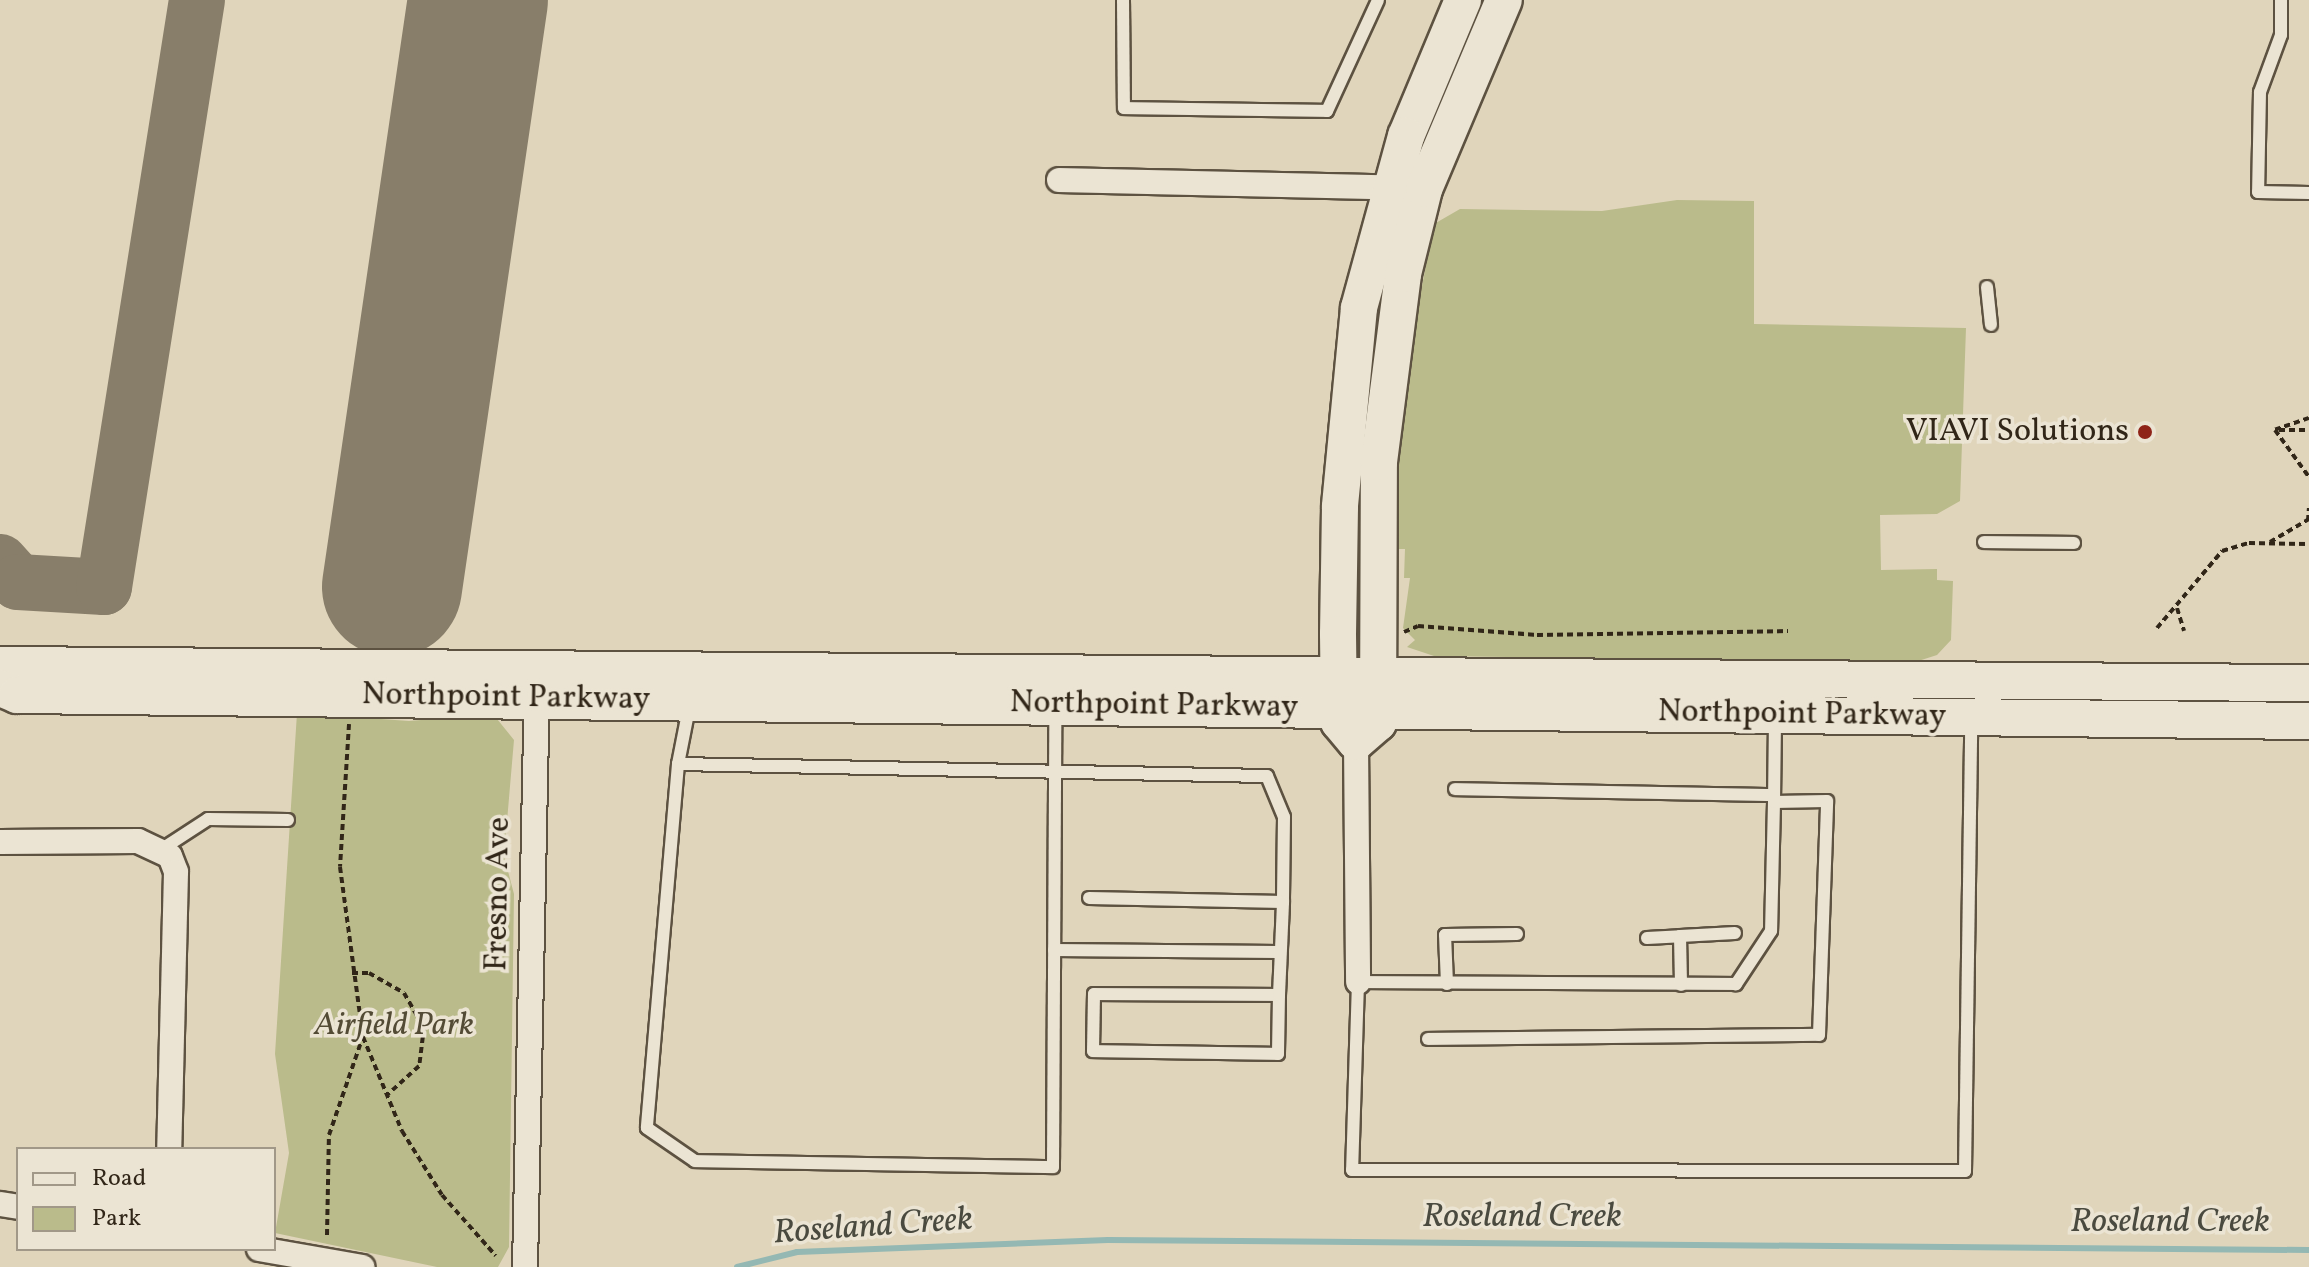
<!DOCTYPE html>
<style>
body{margin:0}
#map{position:relative;width:2309px;height:1267px;overflow:hidden;background:#e0d5bb;font-family:Vollkorn,serif}
div>[style]{position:absolute}
.green>*{inset:0;background:#babb8b}
.stream>*{height:6px;margin:-3px;padding:0 3px;transform-origin:3px;border-radius:3px;background:#94b8b3}
.taxiway>*{height:56px;margin:-28px;padding:0 28px;transform-origin:28px;border-radius:28px;background:#887e6a}
.runway>*{height:140px;margin:-70px;padding:0 70px;transform-origin:70px;border-radius:70px;background:#887e6a}
.path>*{height:4px;margin-top:-2px;transform-origin:0;background:repeating-linear-gradient(90deg,#312618 0 6px,transparent 0 10px)}
.roads{filter:drop-shadow(2px 0 #5d5241) drop-shadow(-2px 0 #5d5241) drop-shadow(0 2px #5d5241) drop-shadow(0 -2px #5d5241)}
.lane>*{height:12px;margin:-6px;padding:0 6px;transform-origin:6px;border-radius:6px;background:#ebe4d3}
.street>*{height:24px;margin:-12px;padding:0 12px;transform-origin:12px;border-radius:12px;background:#ebe4d3}
.secondary>*{height:36px;margin:-18px;padding:0 18px;transform-origin:18px;border-radius:18px;background:#ebe4d3}
.dots>*{width:22px;height:22px;translate:-50% -50%;box-sizing:border-box;border:4px solid #ebe4d3;border-radius:50%}
span{translate:-50% -50%;white-space:nowrap;text-align:center;line-height:1.15;-webkit-text-stroke:7px #ebe4d3;paint-order:stroke}
.poi-label{font-size:32px;color:#312618}
.right{translate:-100% -50%;text-align:right}
.street-label{font-size:32px;color:#312618}
.park-label{font-size:32px;color:#534b35;font-style:italic}
.water-label{font-size:34px;color:#4a4a3f;font-style:italic}
.legend{position:absolute;left:16px;top:1147px;width:260px;height:104px;box-sizing:border-box;background:#ebe4d3;border:2px solid #a19888;margin:0;padding:10px 14px;list-style:none;font-size:24px;color:#312618}
.legend li{display:flex;align-items:center;gap:16px;height:40px}
.legend b{width:40px;border:2px solid #a19888}
</style>
<div id="map">
<div class="green">
<i style="clip-path:polygon(1677px 200px,1754px 201px,1754px 324px,1966px 328px,1960px 501px,1937px 514px,1880px 515px,1881px 570px,1937px 569px,1937px 580px,1953px 581px,1951px 640px,1937px 655px,1912px 663px,1434px 656px,1407px 647px,1415px 640px,1403px 628px,1410px 578px,1404px 578px,1405px 549px,1393px 549px,1398px 410px,1434px 224px,1460px 209px,1602px 211px)"></i>
<i style="clip-path:polygon(297px 713px,409px 721px,493px 714px,514px 740px,504px 856px,514px 894px,509px 1247px,498px 1267px,437px 1267px,275px 1233px,289px 1153px,275px 1054px)"></i>
</div>
<div class="stream">
<i style="left:737px;top:1267px;width:62px;rotate:-14deg"></i>
<i style="left:797px;top:1252px;width:311px;rotate:-2.2deg"></i>
<i style="left:1108px;top:1240px;width:1201px;rotate:0.48deg"></i>
</div>
<div class="taxiway">
<i style="left:0;top:562px;width:27px;rotate:48deg"></i>
<i style="left:18px;top:582px;width:86px;rotate:3.3deg"></i>
<i style="left:104px;top:587px;width:594px;rotate:-81deg"></i>
</div>
<div class="runway">
<i style="left:392px;top:587px;width:593px;rotate:-81.67deg"></i>
</div>
<div class="path">
<i style="left:2309px;top:418px;width:36px;rotate:161deg"></i>
<i style="left:2275px;top:430px;width:58px;rotate:54.1deg"></i>
<i style="left:2279px;top:430px;width:30px"></i>
<i style="left:2308px;top:521px;width:13px;rotate:-86deg"></i>
<i style="left:2270px;top:542px;width:45px;rotate:-30.5deg"></i>
<i style="left:2177px;top:608px;width:24px;rotate:73deg"></i>
<i style="left:2157px;top:628px;width:101px;rotate:-49.8deg"></i>
<i style="left:2222px;top:551px;width:28px;rotate:-17deg"></i>
<i style="left:2249px;top:543px;width:60px;rotate:1deg"></i>
<i style="left:1404px;top:632px;width:15px;rotate:-23deg"></i>
<i style="left:1418px;top:626px;width:119px;rotate:4.3deg"></i>
<i style="left:1537px;top:635px;width:251px;rotate:-0.9deg"></i>
<i style="left:349px;top:724px;width:143px;rotate:93.6deg"></i>
<i style="left:340px;top:867px;width:172px;rotate:82.3deg"></i>
<i style="left:363px;top:1037px;width:102px;rotate:67.5deg"></i>
<i style="left:402px;top:1131px;width:75px;rotate:58deg"></i>
<i style="left:442px;top:1195px;width:81px;rotate:48.5deg"></i>
<i style="left:352px;top:973px;width:17px"></i>
<i style="left:369px;top:973px;width:40px;rotate:29.7deg"></i>
<i style="left:404px;top:993px;width:39px;rotate:60deg"></i>
<i style="left:424px;top:1027px;width:39px;rotate:97deg"></i>
<i style="left:419px;top:1066px;width:43px;rotate:137.8deg"></i>
<i style="left:327px;top:1235px;width:100px;rotate:-88.9deg"></i>
<i style="left:329px;top:1135px;width:102px;rotate:-71deg"></i>
</div>
<div class="roads">
<div class="lane">
<i style="left:1123px;top:0;width:108px;rotate:89.5deg"></i>
<i style="left:1124px;top:108px;width:203px;rotate:0.8deg"></i>
<i style="left:1327px;top:111px;width:122px;rotate:-65.3deg"></i>
<i style="left:2281px;top:0;width:35px;rotate:90deg"></i>
<i style="left:2281px;top:35px;width:61px;rotate:110.2deg"></i>
<i style="left:2260px;top:92px;width:100px;rotate:91.1deg"></i>
<i style="left:2258px;top:192px;width:51px;rotate:1.1deg"></i>
<i style="left:1987px;top:287px;width:38px;rotate:84deg"></i>
<i style="left:1984px;top:542px;width:90px;rotate:0.6deg"></i>
<i style="left:689px;top:708px;width:57px;rotate:101.1deg"></i>
<i style="left:678px;top:764px;width:365px;rotate:94.9deg"></i>
<i style="left:647px;top:1128px;width:58px;rotate:34.5deg"></i>
<i style="left:695px;top:1161px;width:358px;rotate:1deg"></i>
<i style="left:1053px;top:1167px;width:455px;rotate:-89.7deg"></i>
<i style="left:678px;top:764px;width:589px;rotate:1.17deg"></i>
<i style="left:1267px;top:776px;width:44px;rotate:67.5deg"></i>
<i style="left:1284px;top:817px;width:85px;rotate:90.7deg"></i>
<i style="left:1283px;top:902px;width:194px;rotate:-178.8deg"></i>
<i style="left:1455px;top:789px;width:319px;rotate:1.1deg"></i>
<i style="left:1774px;top:802px;width:129px;rotate:91.3deg"></i>
<i style="left:1771px;top:931px;width:64px;rotate:123.4deg"></i>
<i style="left:1736px;top:984px;width:378px;rotate:-179.7deg"></i>
<i style="left:1358px;top:982px;width:188px;rotate:91.8deg"></i>
<i style="left:1352px;top:1170px;width:613px;rotate:0.09deg"></i>
<i style="left:1965px;top:1171px;width:450px;rotate:-89.2deg"></i>
<i style="left:162px;top:849px;width:55px;rotate:-33.1deg"></i>
<i style="left:208px;top:819px;width:80px;rotate:0.7deg"></i>
<i style="left:1680px;top:936px;width:55px;rotate:-3.1deg"></i>
<i style="left:1647px;top:938px;width:33px;rotate:-3deg"></i>
<i style="left:1680px;top:936px;width:49px;rotate:88.8deg"></i>
<i style="left:1054px;top:950px;width:224px;rotate:0.5deg"></i>
<i style="left:1447px;top:984px;width:49px;rotate:-92.3deg"></i>
<i style="left:1445px;top:935px;width:72px;rotate:-0.8deg"></i>
<i style="left:1279px;top:995px;width:59px;rotate:91deg"></i>
<i style="left:1278px;top:1054px;width:185px;rotate:-179.1deg"></i>
<i style="left:1093px;top:1051px;width:57px;rotate:-89deg"></i>
<i style="left:1094px;top:994px;width:185px;rotate:0.3deg"></i>
<i style="left:1279px;top:995px;width:93px;rotate:-87.5deg"></i>
<i style="left:1428px;top:1039px;width:391px;rotate:-0.6deg"></i>
<i style="left:1819px;top:1035px;width:234px;rotate:-88deg"></i>
<i style="left:1827px;top:801px;width:53px;rotate:178.9deg"></i>
<i style="left:1774px;top:802px;width:84px;rotate:-89.3deg"></i>
</div>
<div class="street">
<i style="left:1059px;top:180px;width:345px;rotate:1.3deg"></i>
<i style="left:1356px;top:742px;width:240px;rotate:89.5deg"></i>
<i style="left:0;top:842px;width:138px;rotate:-0.4deg"></i>
<i style="left:138px;top:841px;width:35px;rotate:25deg"></i>
<i style="left:170px;top:856px;width:17px;rotate:69deg"></i>
<i style="left:176px;top:872px;width:277px;rotate:91.4deg"></i>
<i style="left:0;top:1204px;width:18px;rotate:9deg"></i>
<i style="left:259px;top:1249px;width:105px;rotate:9.9deg"></i>
<i style="left:525px;top:1267px;width:581px;rotate:-88.82deg"></i>
</div>
<div class="secondary">
<i style="left:1463px;top:0;width:147px;rotate:112.7deg"></i>
<i style="left:1406px;top:136px;width:178px;rotate:105.3deg"></i>
<i style="left:1359px;top:308px;width:200px;rotate:95.5deg"></i>
<i style="left:1340px;top:507px;width:127px;rotate:90.9deg"></i>
<i style="left:1338px;top:634px;width:88px;rotate:89.3deg"></i>
<i style="left:1339px;top:722px;width:26px;rotate:50deg"></i>
<i style="left:1356px;top:742px;width:29px;rotate:-41deg"></i>
<i style="left:1378px;top:723px;width:261px;rotate:-89.8deg"></i>
<i style="left:1379px;top:462px;width:190px;rotate:-82.7deg"></i>
<i style="left:1403px;top:274px;width:88px;rotate:-76.1deg"></i>
<i style="left:1424px;top:189px;width:205px;rotate:-67.1deg"></i>
<i style="left:0;top:665px;width:2309px;rotate:0.45deg"></i>
<i style="left:0;top:688px;width:18px;rotate:22deg"></i>
<i style="left:17px;top:695px;width:2292px;rotate:0.65deg"></i>
</div>
</div>
<div class="dots">
<i style="left:2145px;top:432px;background:#8f2418"></i>
</div>
<div class="poi-label">
<span class="right" style="left:2129px;top:432px">VIAVI Solutions</span>
</div>
<div class="street-label">
<span style="left:506px;top:698px;rotate:1deg">Northpoint Parkway</span>
<span style="left:1154px;top:706px;rotate:1deg">Northpoint Parkway</span>
<span style="left:1802px;top:715px;rotate:1deg">Northpoint Parkway</span>
<span style="left:499px;top:894px;rotate:-89deg">Fresno Ave</span>
</div>
<div class="park-label">
<span style="left:394px;top:1026px">Airfield Park</span>
</div>
<div class="water-label">
<span style="left:1522px;top:1218px">Roseland Creek</span>
<span style="left:2170px;top:1223px">Roseland Creek</span>
<span style="left:873px;top:1227px;rotate:-4deg">Roseland Creek</span>
</div>
<ul class="legend">
<li><b style="height:10px;background:#ebe4d3"></b>Road</li>
<li><b style="height:22px;background:#babb8b"></b>Park</li>
</ul>
</div>
